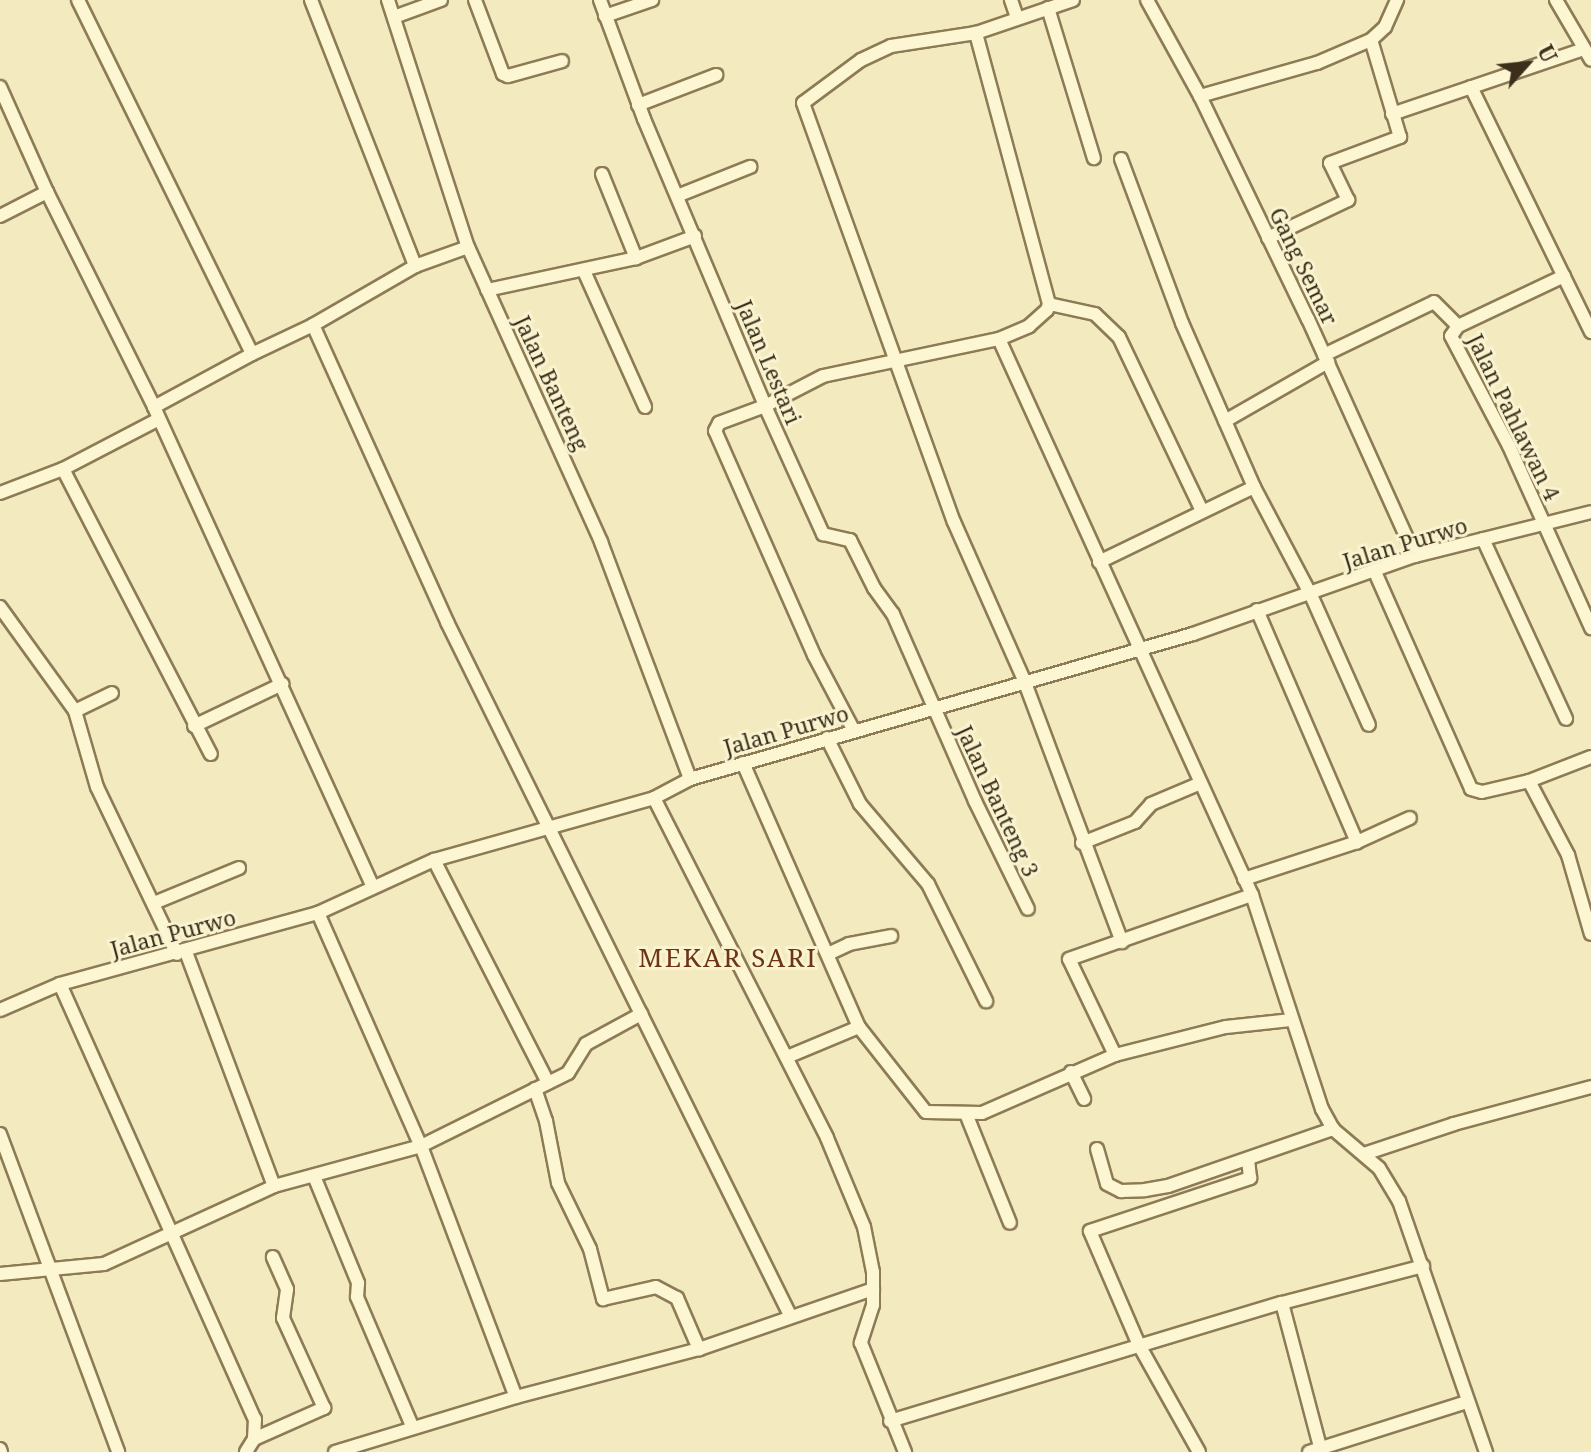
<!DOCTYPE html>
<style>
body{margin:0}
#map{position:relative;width:1591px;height:1452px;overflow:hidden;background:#f3eabf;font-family:"Noto Serif",serif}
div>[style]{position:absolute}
.roads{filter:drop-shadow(2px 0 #8d7b55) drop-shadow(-2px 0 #8d7b55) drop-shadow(0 2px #8d7b55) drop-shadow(0 -2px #8d7b55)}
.street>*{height:12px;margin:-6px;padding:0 6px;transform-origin:6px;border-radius:6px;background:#fcf6d3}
span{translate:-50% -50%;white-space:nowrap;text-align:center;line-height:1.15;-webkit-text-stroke:6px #f9f3d0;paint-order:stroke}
.street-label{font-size:22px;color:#3b2f1b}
.quarter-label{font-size:26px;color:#6d3416;letter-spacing:2px}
.north{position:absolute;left:1487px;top:24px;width:80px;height:80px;-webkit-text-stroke:6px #f9f3d0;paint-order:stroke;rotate:63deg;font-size:22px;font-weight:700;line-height:32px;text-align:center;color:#3b2f1b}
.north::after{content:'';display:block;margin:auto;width:28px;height:36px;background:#3b2f1b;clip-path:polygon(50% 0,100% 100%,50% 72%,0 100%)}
</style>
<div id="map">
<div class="roads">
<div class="street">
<i style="left:78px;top:0;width:394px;rotate:63.8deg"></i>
<i style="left:311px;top:0;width:286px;rotate:68.6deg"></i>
<i style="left:388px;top:0;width:260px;rotate:72.1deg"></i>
<i style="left:468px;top:247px;width:324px;rotate:65.7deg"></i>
<i style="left:601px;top:542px;width:253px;rotate:69.4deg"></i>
<i style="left:475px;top:0;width:79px;rotate:69.3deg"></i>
<i style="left:503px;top:74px;width:5px;rotate:22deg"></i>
<i style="left:508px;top:76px;width:56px;rotate:-15.5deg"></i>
<i style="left:600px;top:0;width:127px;rotate:69.7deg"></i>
<i style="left:644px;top:119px;width:311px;rotate:67.1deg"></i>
<i style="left:765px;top:406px;width:141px;rotate:65.6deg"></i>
<i style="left:823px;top:534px;width:28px;rotate:13deg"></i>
<i style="left:850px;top:540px;width:54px;rotate:63.4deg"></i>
<i style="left:874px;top:588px;width:32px;rotate:54deg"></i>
<i style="left:893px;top:614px;width:204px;rotate:66.3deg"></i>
<i style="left:975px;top:801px;width:120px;rotate:63.9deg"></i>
<i style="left:1011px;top:0;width:18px;rotate:71deg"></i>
<i style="left:1073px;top:0;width:102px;rotate:161.2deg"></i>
<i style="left:976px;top:33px;width:86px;rotate:171.3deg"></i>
<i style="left:891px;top:46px;width:33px;rotate:155deg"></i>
<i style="left:861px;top:60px;width:72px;rotate:143.4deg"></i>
<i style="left:803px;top:103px;width:445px;rotate:70.2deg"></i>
<i style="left:954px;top:522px;width:173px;rotate:66.1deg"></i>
<i style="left:1024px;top:680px;width:280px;rotate:69.5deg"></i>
<i style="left:1147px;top:0;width:110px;rotate:61.1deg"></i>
<i style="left:1200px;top:96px;width:248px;rotate:64.2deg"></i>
<i style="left:1308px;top:319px;width:260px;rotate:65.7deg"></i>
<i style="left:1556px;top:0;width:69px;rotate:59.7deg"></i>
<i style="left:1048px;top:8px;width:157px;rotate:73deg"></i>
<i style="left:605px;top:16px;width:50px;rotate:-18.8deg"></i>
<i style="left:394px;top:17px;width:50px;rotate:-19.9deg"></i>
<i style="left:0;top:87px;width:115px;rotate:65.9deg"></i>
<i style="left:47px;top:192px;width:240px;rotate:63.5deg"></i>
<i style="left:154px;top:407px;width:525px;rotate:65.48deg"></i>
<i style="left:1471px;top:87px;width:273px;rotate:63.9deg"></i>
<i style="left:1200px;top:96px;width:122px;rotate:-15.8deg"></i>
<i style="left:1317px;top:63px;width:59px;rotate:-23.1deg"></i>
<i style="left:1371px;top:40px;width:19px;rotate:-43deg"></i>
<i style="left:1385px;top:27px;width:30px;rotate:-66deg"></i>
<i style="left:638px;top:105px;width:84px;rotate:-21deg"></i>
<i style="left:1392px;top:114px;width:203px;rotate:-18.7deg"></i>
<i style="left:1121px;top:159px;width:175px;rotate:69.6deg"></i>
<i style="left:1182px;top:323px;width:179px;rotate:66.3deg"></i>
<i style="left:1254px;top:487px;width:122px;rotate:62.2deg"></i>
<i style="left:1311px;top:595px;width:142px;rotate:66deg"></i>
<i style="left:602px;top:174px;width:91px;rotate:68deg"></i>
<i style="left:677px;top:196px;width:79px;rotate:-21.7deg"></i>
<i style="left:0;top:216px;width:53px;rotate:-27.1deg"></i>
<i style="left:1268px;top:238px;width:89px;rotate:-25.4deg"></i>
<i style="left:1348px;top:200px;width:41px;rotate:-115.9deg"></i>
<i style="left:1330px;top:163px;width:75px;rotate:-20.4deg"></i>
<i style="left:1400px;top:137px;width:101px;rotate:-106.6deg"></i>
<i style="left:584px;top:271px;width:149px;rotate:65.8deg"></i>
<i style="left:1564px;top:276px;width:117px;rotate:154.7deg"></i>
<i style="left:1458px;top:326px;width:12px;rotate:125deg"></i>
<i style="left:1451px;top:336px;width:124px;rotate:62.2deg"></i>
<i style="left:1509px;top:446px;width:200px;rotate:65.7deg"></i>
<i style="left:487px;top:290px;width:152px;rotate:-12.1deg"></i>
<i style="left:636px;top:258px;width:63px;rotate:-20.4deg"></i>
<i style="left:1049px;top:304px;width:47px;rotate:12.3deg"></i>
<i style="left:1095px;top:314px;width:33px;rotate:44deg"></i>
<i style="left:1119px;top:337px;width:193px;rotate:64.5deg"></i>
<i style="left:313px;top:325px;width:326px;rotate:65.7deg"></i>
<i style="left:447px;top:622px;width:773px;rotate:63.67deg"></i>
<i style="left:999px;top:339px;width:611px;rotate:65.53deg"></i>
<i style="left:1252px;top:895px;width:225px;rotate:71.9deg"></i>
<i style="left:1322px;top:1109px;width:23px;rotate:61deg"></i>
<i style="left:1333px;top:1129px;width:60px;rotate:40.3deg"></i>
<i style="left:1379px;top:1168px;width:39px;rotate:59deg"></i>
<i style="left:1399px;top:1201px;width:266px;rotate:70.9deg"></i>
<i style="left:1324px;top:355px;width:122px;rotate:-25.7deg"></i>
<i style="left:1434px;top:302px;width:34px;rotate:45deg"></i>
<i style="left:154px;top:407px;width:111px;rotate:-28.4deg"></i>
<i style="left:252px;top:354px;width:68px;rotate:-25.4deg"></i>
<i style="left:313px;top:325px;width:118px;rotate:-30deg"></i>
<i style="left:415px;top:266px;width:56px;rotate:-19.7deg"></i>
<i style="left:1225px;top:421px;width:119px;rotate:-29.8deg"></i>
<i style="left:63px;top:469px;width:321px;rotate:62.6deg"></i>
<i style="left:0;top:493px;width:67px;rotate:-20.9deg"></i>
<i style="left:63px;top:469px;width:108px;rotate:-27.5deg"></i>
<i style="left:1483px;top:539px;width:198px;rotate:65.2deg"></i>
<i style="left:1099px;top:562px;width:172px;rotate:-25.8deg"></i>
<i style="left:1375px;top:572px;width:237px;rotate:66.1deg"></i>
<i style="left:1471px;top:789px;width:11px;rotate:15deg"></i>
<i style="left:1482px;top:792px;width:48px;rotate:-13.2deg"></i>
<i style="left:1529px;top:781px;width:66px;rotate:-21.2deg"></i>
<i style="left:0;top:607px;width:128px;rotate:54.2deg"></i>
<i style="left:75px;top:711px;width:79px;rotate:73.9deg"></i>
<i style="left:97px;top:787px;width:185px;rotate:64.4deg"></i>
<i style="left:1257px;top:610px;width:253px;rotate:66.7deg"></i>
<i style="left:75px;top:711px;width:41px;rotate:-25.9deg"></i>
<i style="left:194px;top:726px;width:98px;rotate:-25.5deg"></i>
<i style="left:854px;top:731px;width:86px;rotate:-117.8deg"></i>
<i style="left:814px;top:655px;width:245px;rotate:-113.8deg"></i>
<i style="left:715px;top:431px;width:9px;rotate:-63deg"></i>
<i style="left:719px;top:423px;width:49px;rotate:-20.3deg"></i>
<i style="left:765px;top:406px;width:65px;rotate:-27.3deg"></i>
<i style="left:823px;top:376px;width:180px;rotate:-11.9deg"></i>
<i style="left:999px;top:339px;width:33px;rotate:-23deg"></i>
<i style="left:1029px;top:326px;width:24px;rotate:-42deg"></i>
<i style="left:1047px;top:310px;width:6px;rotate:-72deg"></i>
<i style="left:1049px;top:304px;width:281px;rotate:-105.1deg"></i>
<i style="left:827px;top:738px;width:74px;rotate:63.4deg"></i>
<i style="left:860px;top:804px;width:105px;rotate:49.6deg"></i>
<i style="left:928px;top:884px;width:131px;rotate:63.6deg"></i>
<i style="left:743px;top:763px;width:288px;rotate:66.3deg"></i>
<i style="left:859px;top:1027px;width:108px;rotate:51.8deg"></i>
<i style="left:926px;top:1112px;width:56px;rotate:1deg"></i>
<i style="left:982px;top:1113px;width:145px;rotate:-23.6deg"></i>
<i style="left:1115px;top:1055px;width:114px;rotate:-14.2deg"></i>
<i style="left:1226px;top:1027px;width:66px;rotate:-6.1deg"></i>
<i style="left:1529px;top:781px;width:84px;rotate:62.2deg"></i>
<i style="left:1568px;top:855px;width:82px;rotate:73.8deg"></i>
<i style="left:654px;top:798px;width:381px;rotate:63deg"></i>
<i style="left:827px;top:1138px;width:96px;rotate:67.4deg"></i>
<i style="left:864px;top:1227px;width:46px;rotate:78.7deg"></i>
<i style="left:873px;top:1272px;width:33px;rotate:90deg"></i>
<i style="left:873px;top:1305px;width:40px;rotate:108deg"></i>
<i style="left:861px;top:1343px;width:118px;rotate:68deg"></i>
<i style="left:1082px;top:843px;width:57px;rotate:-21.6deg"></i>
<i style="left:1135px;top:822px;width:24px;rotate:-48deg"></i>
<i style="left:1151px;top:804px;width:54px;rotate:-22.8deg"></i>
<i style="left:434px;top:860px;width:250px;rotate:62.9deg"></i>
<i style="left:1244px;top:879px;width:119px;rotate:-18.1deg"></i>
<i style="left:1357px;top:842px;width:58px;rotate:-24.4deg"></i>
<i style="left:154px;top:903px;width:92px;rotate:-22.4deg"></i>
<i style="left:318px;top:913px;width:255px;rotate:66.2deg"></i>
<i style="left:421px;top:1146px;width:268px;rotate:69.3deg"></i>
<i style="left:186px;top:952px;width:250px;rotate:69.4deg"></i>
<i style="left:828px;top:954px;width:23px;rotate:-25deg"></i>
<i style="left:849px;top:944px;width:43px;rotate:-10.8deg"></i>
<i style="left:60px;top:984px;width:477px;rotate:65.9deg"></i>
<i style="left:255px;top:1419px;width:20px;rotate:93deg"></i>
<i style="left:254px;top:1439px;width:15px;rotate:122deg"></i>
<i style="left:0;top:1010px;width:65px;rotate:-23.4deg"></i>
<i style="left:60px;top:984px;width:268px;rotate:-15.4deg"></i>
<i style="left:318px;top:913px;width:128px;rotate:-24.6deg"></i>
<i style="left:434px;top:860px;width:229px;rotate:-15.7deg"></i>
<i style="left:654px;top:798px;width:41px;rotate:-27.8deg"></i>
<i style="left:690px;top:779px;width:523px;rotate:-16.08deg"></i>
<i style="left:1193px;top:634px;width:235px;rotate:-19.4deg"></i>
<i style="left:1415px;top:556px;width:181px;rotate:-14deg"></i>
<i style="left:1115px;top:1055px;width:106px;rotate:-115.6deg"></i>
<i style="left:1069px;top:959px;width:194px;rotate:-19.3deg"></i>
<i style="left:787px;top:1057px;width:78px;rotate:-22.6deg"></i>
<i style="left:1071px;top:1072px;width:30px;rotate:64deg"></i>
<i style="left:535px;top:1089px;width:34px;rotate:71deg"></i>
<i style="left:546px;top:1121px;width:63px;rotate:79deg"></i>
<i style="left:558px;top:1183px;width:73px;rotate:64.1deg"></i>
<i style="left:590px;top:1249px;width:52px;rotate:75.4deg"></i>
<i style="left:603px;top:1299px;width:54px;rotate:-12.8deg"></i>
<i style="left:656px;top:1287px;width:24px;rotate:28deg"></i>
<i style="left:677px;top:1298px;width:56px;rotate:66.7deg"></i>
<i style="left:967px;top:1116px;width:115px;rotate:68.1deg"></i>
<i style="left:0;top:1134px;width:339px;rotate:69.6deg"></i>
<i style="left:1097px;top:1149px;width:36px;rotate:74deg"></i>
<i style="left:1107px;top:1184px;width:16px;rotate:27deg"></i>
<i style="left:1121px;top:1191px;width:24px;rotate:-2deg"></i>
<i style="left:1145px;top:1190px;width:23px;rotate:-10deg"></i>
<i style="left:1168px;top:1186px;width:175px;rotate:-19.1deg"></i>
<i style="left:1364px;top:1154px;width:95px;rotate:-18.4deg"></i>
<i style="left:1454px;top:1124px;width:142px;rotate:-15.1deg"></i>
<i style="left:314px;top:1176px;width:116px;rotate:67.6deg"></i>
<i style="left:358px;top:1283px;width:14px;rotate:94deg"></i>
<i style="left:357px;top:1297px;width:142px;rotate:66.9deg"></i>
<i style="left:0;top:1274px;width:104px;rotate:-5.5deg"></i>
<i style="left:104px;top:1264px;width:187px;rotate:-24.6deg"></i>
<i style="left:274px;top:1186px;width:152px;rotate:-15.2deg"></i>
<i style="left:421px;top:1146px;width:164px;rotate:-26.4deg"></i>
<i style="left:568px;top:1073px;width:34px;rotate:-58deg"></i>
<i style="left:586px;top:1044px;width:63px;rotate:-28.6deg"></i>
<i style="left:1282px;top:1303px;width:149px;rotate:75.2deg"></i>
<i style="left:890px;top:1421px;width:409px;rotate:-16.8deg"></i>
<i style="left:1282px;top:1303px;width:146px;rotate:-14.7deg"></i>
<i style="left:254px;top:1439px;width:77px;rotate:-23.9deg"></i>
<i style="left:324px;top:1408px;width:99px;rotate:-114.5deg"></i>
<i style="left:283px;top:1318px;width:29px;rotate:-82deg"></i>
<i style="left:287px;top:1289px;width:35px;rotate:-114deg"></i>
<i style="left:0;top:1449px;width:3px;rotate:72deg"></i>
<i style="left:335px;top:1452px;width:189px;rotate:-16.9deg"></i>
<i style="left:516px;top:1397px;width:189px;rotate:-14.7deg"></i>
<i style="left:699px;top:1349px;width:184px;rotate:-19deg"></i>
<i style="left:1199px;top:1452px;width:123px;rotate:-119.3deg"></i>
<i style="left:1139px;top:1345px;width:124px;rotate:-113.3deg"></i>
<i style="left:1090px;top:1231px;width:169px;rotate:-18.3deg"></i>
<i style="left:1250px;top:1178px;width:19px;rotate:-96deg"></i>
<i style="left:1309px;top:1452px;width:166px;rotate:-17.6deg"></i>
</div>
</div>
<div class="street-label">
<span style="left:1304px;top:266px;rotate:64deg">Gang Semar</span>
<span style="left:769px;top:362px;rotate:67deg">Jalan Lestari</span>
<span style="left:552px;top:383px;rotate:65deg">Jalan Banteng</span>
<span style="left:1514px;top:417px;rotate:64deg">Jalan Pahlawan 4</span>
<span style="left:1405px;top:543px;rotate:-17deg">Jalan Purwo</span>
<span style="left:786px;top:730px;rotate:-16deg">Jalan Purwo</span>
<span style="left:998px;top:801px;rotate:65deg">Jalan Banteng 3</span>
<span style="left:173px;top:933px;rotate:-15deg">Jalan Purwo</span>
</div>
<div class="quarter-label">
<span style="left:728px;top:958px">MEKAR SARI</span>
</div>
<div class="north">U</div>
</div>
